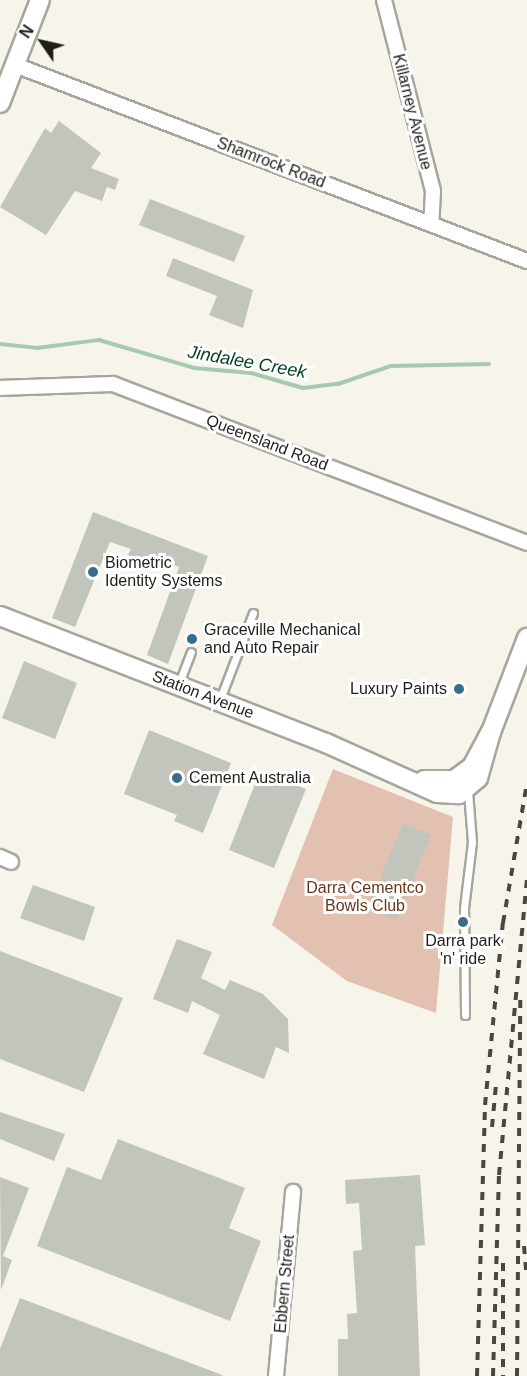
<!DOCTYPE html>
<style>
body{margin:0}
#map{position:relative;width:527px;height:1376px;overflow:hidden;background:#f7f5eb;font-family:Arial,sans-serif}
div>[style]{position:absolute}
.green>*{inset:0;background:#e3c1b1}
.stream>*{height:4px;margin:-2px;padding:0 2px;transform-origin:2px;border-radius:2px;background:#a7c9b0}
.building>*{inset:0;background:#c1c5bc}
.roads{filter:drop-shadow(2px 0 #a7a69c) drop-shadow(-2px 0 #a7a69c) drop-shadow(0 2px #a7a69c) drop-shadow(0 -2px #a7a69c)}
.lane>*{height:7px;margin:-3.5px;padding:0 3.5px;transform-origin:3.5px;border-radius:3.5px;background:#fff}
.street>*{height:14px;margin:-7px;padding:0 7px;transform-origin:7px;border-radius:7px;background:#fff}
.secondary>*{height:18px;margin:-9px;padding:0 9px;transform-origin:9px;border-radius:9px;background:#fff}
.rail>*{height:4px;margin-top:-2px;transform-origin:0;background:repeating-linear-gradient(90deg,#484742 0 8px,transparent 0 16px)}
.dots>*{width:16px;height:16px;translate:-50% -50%;box-sizing:border-box;border:3px solid #fff;border-radius:50%}
span{translate:-50% -50%;white-space:nowrap;text-align:center;line-height:1.15;-webkit-text-stroke:6px #fff;paint-order:stroke}
.street-label{font-size:16px;color:#1e1e1a}
.poi-label{font-size:16px;color:#1e1e1a}
.left{translate:0 -50%;text-align:left}
.right{translate:-100% -50%;text-align:right}
.park-label{font-size:16px;color:#68361c}
.water-label{font-size:18px;color:#013e1d;font-style:italic}
.north{position:absolute;left:12px;top:12px;width:60px;height:60px;-webkit-text-stroke:4px #fff;paint-order:stroke;rotate:304deg;font-size:16px;font-weight:700;line-height:24px;text-align:center;color:#1e1e1a}
.north::after{content:'';display:block;margin:auto;width:21px;height:27px;background:#1e1e1a;clip-path:polygon(50% 0,100% 100%,50% 72%,0 100%)}
</style>
<div id="map">
<div class="green">
<i style="clip-path:polygon(333px 769px,453px 817px,436px 1013px,347px 981px,272px 925px)"></i>
</div>
<div class="stream">
<i style="left:0;top:344px;width:37px;rotate:6deg"></i>
<i style="left:37px;top:348px;width:63px;rotate:-7.4deg"></i>
<i style="left:99px;top:340px;width:99px;rotate:16.4deg"></i>
<i style="left:194px;top:368px;width:57px;rotate:5deg"></i>
<i style="left:251px;top:373px;width:54px;rotate:16.1deg"></i>
<i style="left:303px;top:388px;width:35px;rotate:-7deg"></i>
<i style="left:338px;top:384px;width:56px;rotate:-18.8deg"></i>
<i style="left:391px;top:366px;width:98px;rotate:-1.2deg"></i>
</div>
<div class="building">
<i style="clip-path:polygon(59px 121px,101px 153px,91px 168px,119px 179px,115px 190px,107px 187px,102px 201px,75px 191px,46px 235px,0 207px,45px 128px,51px 133px)"></i>
<i style="clip-path:polygon(150px 199px,245px 236px,234px 262px,139px 225px)"></i>
<i style="clip-path:polygon(173px 258px,253px 290px,243px 328px,209px 315px,217px 296px,166px 276px)"></i>
<i style="clip-path:polygon(93px 512px,208px 556px,168px 664px,147px 655px,179px 567px,154px 558px,151px 564px,128px 555px,131px 549px,110px 542px,75px 627px,52px 618px)"></i>
<i style="clip-path:polygon(24px 661px,77px 683px,55px 739px,2px 718px)"></i>
<i style="clip-path:polygon(149px 730px,231px 763px,203px 833px,174px 821px,177px 815px,124px 794px)"></i>
<i style="clip-path:polygon(260px 771px,306px 789px,274px 868px,229px 850px)"></i>
<i style="clip-path:polygon(403px 823px,431px 835px,396px 920px,368px 908px)"></i>
<i style="clip-path:polygon(33px 885px,95px 907px,84px 941px,20px 918px)"></i>
<i style="clip-path:polygon(177px 939px,212px 952px,201px 978px,225px 990px,230px 980px,263px 994px,288px 1019px,289px 1053px,276px 1047px,264px 1079px,203px 1054px,220px 1015px,192px 1001px,188px 1013px,153px 999px)"></i>
<i style="clip-path:polygon(0 951px,123px 998px,84px 1092px,0 1059px)"></i>
<i style="clip-path:polygon(0 1112px,65px 1134px,54px 1161px,0 1139px)"></i>
<i style="clip-path:polygon(118px 1139px,245px 1188px,229px 1228px,261px 1241px,230px 1321px,37px 1246px,67px 1167px,101px 1180px)"></i>
<i style="clip-path:polygon(420px 1175px,425px 1245px,415px 1246px,420px 1376px,338px 1376px,338px 1339px,348px 1339px,347px 1314px,357px 1313px,353px 1251px,362px 1250px,359px 1203px,346px 1204px,345px 1180px)"></i>
<i style="clip-path:polygon(0 1177px,29px 1188px,3px 1256px,12px 1260px,1px 1290px)"></i>
<i style="clip-path:polygon(20px 1298px,222px 1375px,222px 1376px,0 1376px,0 1349px)"></i>
</div>
<div class="roads">
<div class="lane">
<i style="left:179px;top:683px;width:33px;rotate:-69deg"></i>
<i style="left:220px;top:699px;width:92px;rotate:-69deg"></i>
<i style="left:465px;top:1015px;width:107px;rotate:-90.5deg"></i>
<i style="left:464px;top:908px;width:66px;rotate:-83.1deg"></i>
<i style="left:472px;top:842px;width:51px;rotate:-94.5deg"></i>
</div>
<div class="street">
<i style="left:384px;top:0;width:197px;rotate:75.6deg"></i>
<i style="left:433px;top:191px;width:33px;rotate:93deg"></i>
<i style="left:15px;top:65px;width:548px;rotate:20.95deg"></i>
<i style="left:0;top:388px;width:113px;rotate:-2deg"></i>
<i style="left:113px;top:384px;width:443px;rotate:21deg"></i>
<i style="left:0;top:857px;width:12px;rotate:24deg"></i>
<i style="left:276px;top:1376px;width:185px;rotate:-84.7deg"></i>
</div>
<div class="secondary">
<i style="left:0;top:103px;width:110px;rotate:-68.8deg"></i>
<i style="left:0;top:616px;width:350px;rotate:21.3deg"></i>
<i style="left:326px;top:743px;width:122px;rotate:24.2deg"></i>
<i style="left:437px;top:793px;width:22px;rotate:3deg"></i>
<i style="left:459px;top:794px;width:25px;rotate:-40deg"></i>
<i style="left:478px;top:778px;width:48px;rotate:-74.2deg"></i>
<i style="left:424px;top:780px;width:30px"></i>
<i style="left:454px;top:780px;width:22px;rotate:-36deg"></i>
<i style="left:472px;top:767px;width:40px;rotate:-62deg"></i>
<i style="left:491px;top:732px;width:101px;rotate:-69deg"></i>
</div>
</div>
<div class="rail">
<i style="left:492px;top:1127px;width:42px;rotate:-84.6deg"></i>
<i style="left:524px;top:1246px;width:32px;rotate:85deg"></i>
<i style="left:503px;top:1263px;width:113px;rotate:90deg"></i>
<i style="left:477px;top:1376px;width:271px;rotate:-88.3deg"></i>
<i style="left:485px;top:1105px;width:183px;rotate:-84.4deg"></i>
<i style="left:503px;top:923px;width:142px;rotate:-80.3deg"></i>
<i style="left:493px;top:1376px;width:201px;rotate:-88.3deg"></i>
<i style="left:499px;top:1175px;width:297px;rotate:-84.6deg"></i>
<i style="left:517px;top:1376px;width:378px;rotate:-89.5deg"></i>
</div>
<div class="dots">
<i style="left:93px;top:572px;background:#376d88"></i>
<i style="left:192px;top:639px;background:#376d88"></i>
<i style="left:459px;top:689px;background:#376d88"></i>
<i style="left:177px;top:778px;background:#376d88"></i>
<i style="left:463px;top:922px;background:#376d88"></i>
</div>
<div class="street-label">
<span style="left:412px;top:112px;rotate:76deg">Killarney Avenue</span>
<span style="left:271px;top:163px;rotate:21deg">Shamrock Road</span>
<span style="left:267px;top:443px;rotate:21deg">Queensland Road</span>
<span style="left:203px;top:695px;rotate:21deg">Station Avenue</span>
<span style="left:285px;top:1284px;rotate:-85deg">Ebbern Street</span>
</div>
<div class="poi-label">
<span class="left" style="left:105px;top:572px">Biometric<br>Identity Systems</span>
<span class="left" style="left:204px;top:639px">Graceville Mechanical<br>and Auto Repair</span>
<span class="right" style="left:447px;top:689px">Luxury Paints</span>
<span class="left" style="left:189px;top:778px">Cement Australia</span>
<span style="left:463px;top:950px">Darra park<br>'n' ride</span>
</div>
<div class="park-label">
<span style="left:365px;top:897px">Darra Cementco<br>Bowls Club</span>
</div>
<div class="water-label">
<span style="left:247px;top:362px;rotate:10deg">Jindalee Creek</span>
</div>
<div class="north">N</div>
</div>
